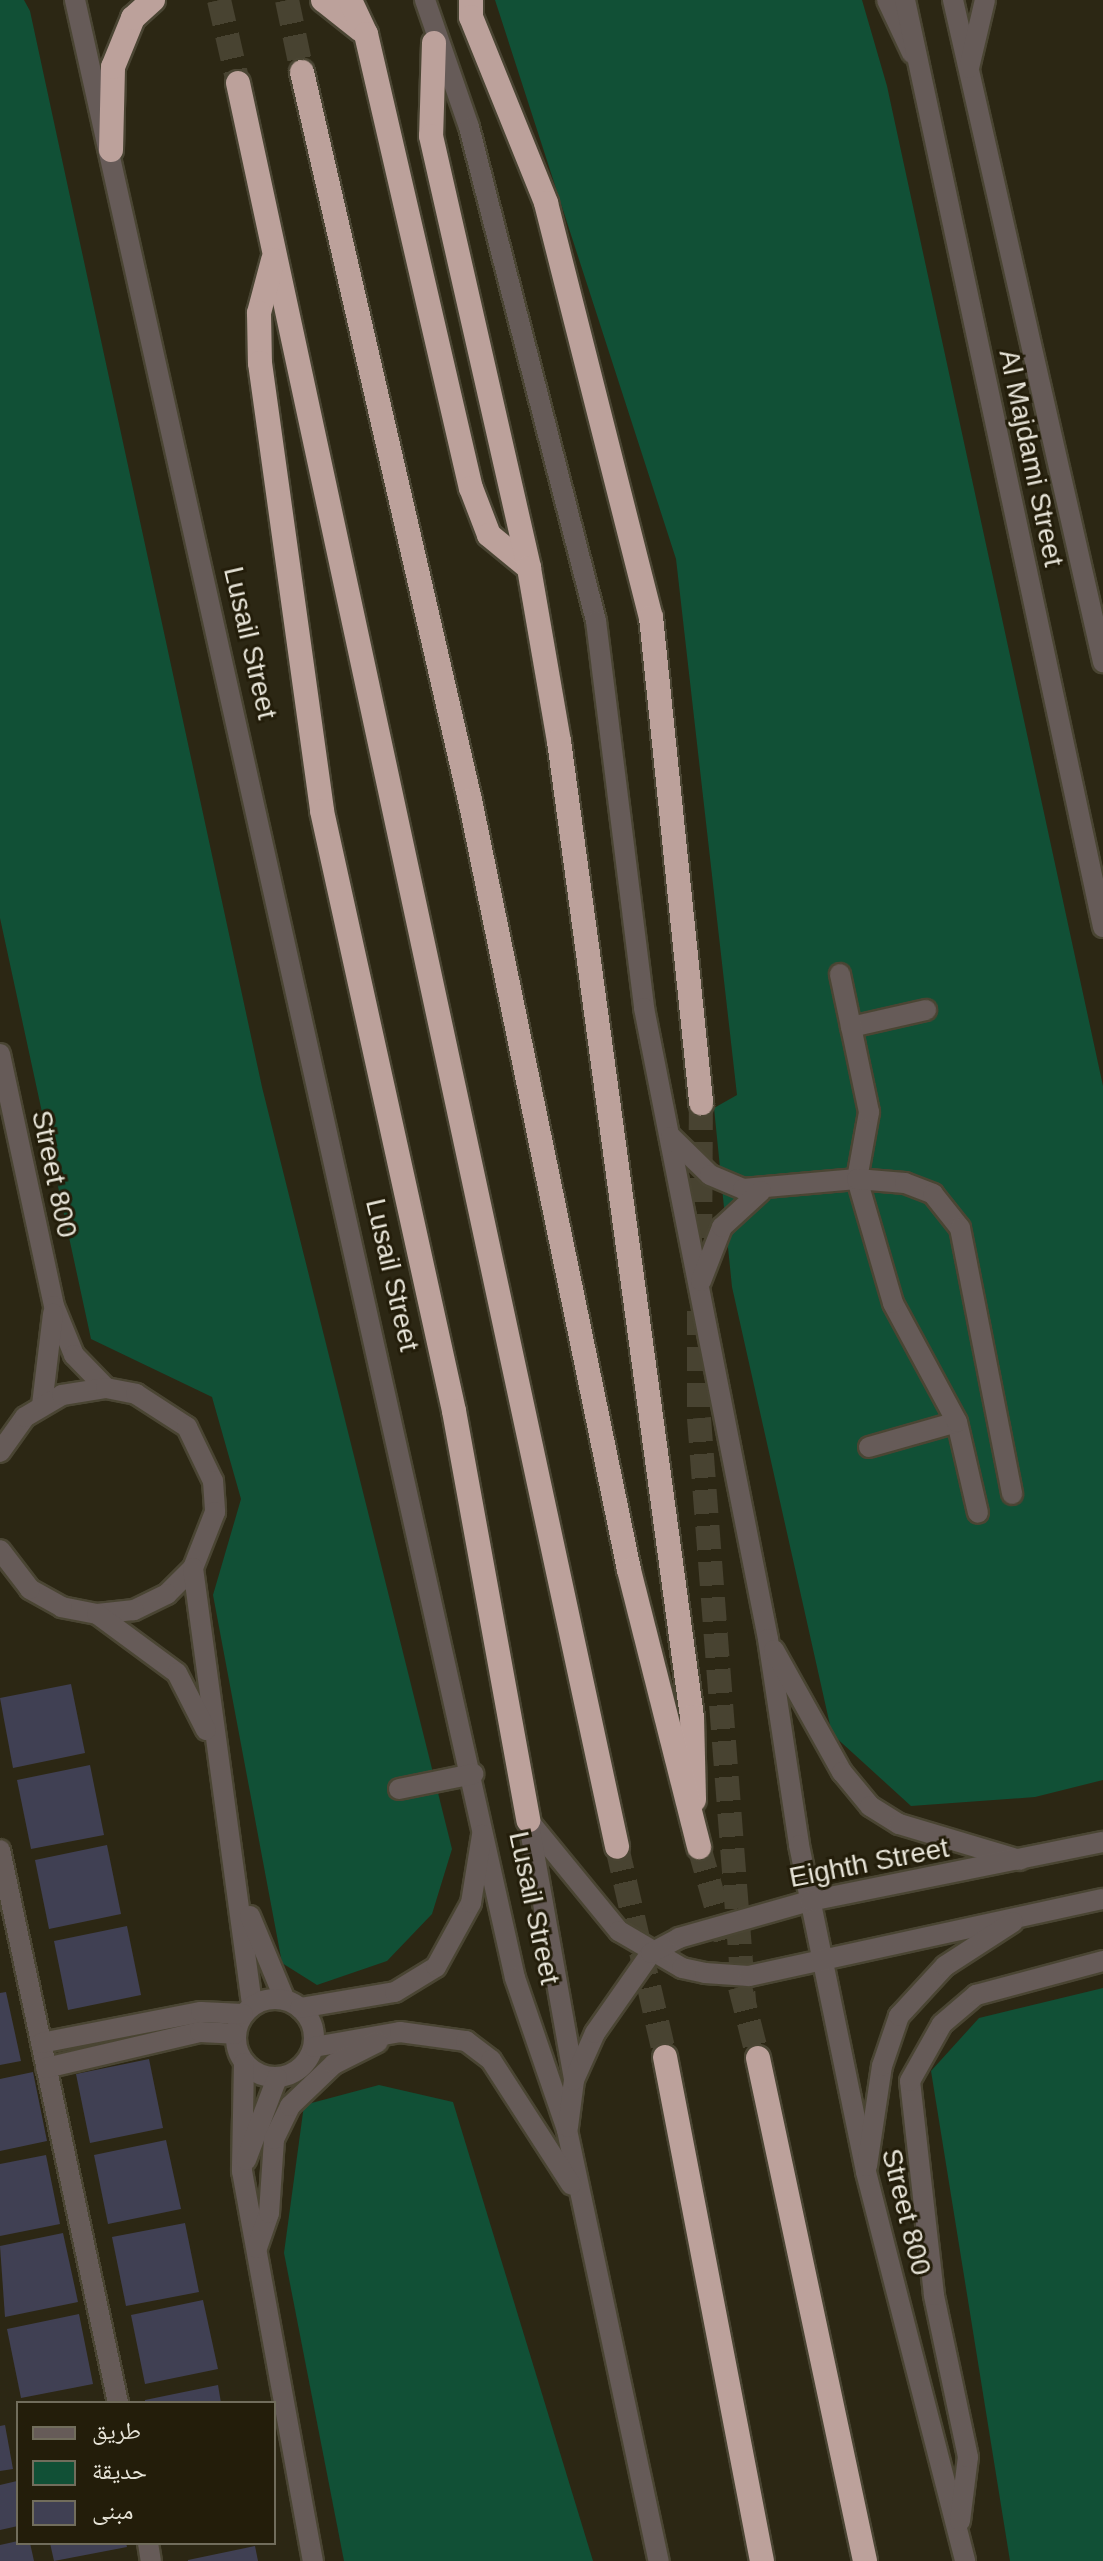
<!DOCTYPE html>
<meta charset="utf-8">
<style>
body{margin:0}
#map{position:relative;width:1103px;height:2561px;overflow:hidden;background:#2c2714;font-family:Helvetica,"Noto Naskh Arabic",sans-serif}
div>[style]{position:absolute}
.green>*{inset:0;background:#115036}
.building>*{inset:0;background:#404053}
.highway-tunnel>*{height:24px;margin-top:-12px;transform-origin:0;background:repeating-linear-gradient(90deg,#484331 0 24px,transparent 0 36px)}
.roads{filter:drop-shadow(2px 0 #4a4533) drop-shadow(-2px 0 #4a4533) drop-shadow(0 2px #4a4533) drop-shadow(0 -2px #4a4533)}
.minor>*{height:20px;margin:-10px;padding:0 10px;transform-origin:10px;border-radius:10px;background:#665b58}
.minor>.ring{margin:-10px;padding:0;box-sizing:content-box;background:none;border:20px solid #665b58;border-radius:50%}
.highway>*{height:24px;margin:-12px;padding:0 12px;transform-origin:12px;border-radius:12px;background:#bca19b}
span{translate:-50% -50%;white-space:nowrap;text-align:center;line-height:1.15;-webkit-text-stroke:6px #231d0a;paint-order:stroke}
.street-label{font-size:28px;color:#e7e4d8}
.legend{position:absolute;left:16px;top:2401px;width:260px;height:144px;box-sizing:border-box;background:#231d0a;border:2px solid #716d5c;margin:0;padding:10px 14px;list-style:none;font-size:24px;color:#e7e4d8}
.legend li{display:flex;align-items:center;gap:16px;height:40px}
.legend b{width:40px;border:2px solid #716d5c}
</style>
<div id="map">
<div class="green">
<i style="clip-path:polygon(0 0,24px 0,30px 11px,262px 1087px,452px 1849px,432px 1914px,387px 1961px,317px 1985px,282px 1963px,213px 1595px,241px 1499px,212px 1397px,91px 1339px,0 918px)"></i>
<i style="clip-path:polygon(495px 0,862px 0,887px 86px,1103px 1086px,1103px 1780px,1035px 1797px,911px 1806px,832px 1734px,732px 1287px,714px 1108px,737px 1095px,676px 559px)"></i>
<i style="clip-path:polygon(1103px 1988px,1103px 2561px,1010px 2561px,931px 2071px,979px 2018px)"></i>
<i style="clip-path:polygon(379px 2085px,453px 2102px,593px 2561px,344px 2561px,284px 2253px,304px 2105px)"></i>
</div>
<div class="building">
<i style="clip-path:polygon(71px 1684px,85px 1753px,13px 1768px,0 1698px)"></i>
<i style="clip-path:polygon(90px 1765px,104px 1835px,31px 1849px,17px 1780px)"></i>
<i style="clip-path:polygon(107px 1845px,121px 1914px,49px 1929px,35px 1860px)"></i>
<i style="clip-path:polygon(127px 1926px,141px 1995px,68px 2010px,54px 1941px)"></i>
<i style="clip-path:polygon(6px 1992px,21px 2061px,0 2065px,0 1993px)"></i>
<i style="clip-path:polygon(149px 2059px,163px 2128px,90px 2143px,76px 2074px)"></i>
<i style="clip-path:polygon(33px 2072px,47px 2141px,0 2151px,0 2079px)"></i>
<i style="clip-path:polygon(166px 2140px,181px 2209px,108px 2224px,94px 2155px)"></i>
<i style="clip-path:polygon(46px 2155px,60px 2224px,0 2236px,0 2164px)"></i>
<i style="clip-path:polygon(185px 2223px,199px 2292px,126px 2306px,112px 2237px)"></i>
<i style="clip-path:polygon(63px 2233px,78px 2302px,5px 2317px,0 2246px)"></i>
<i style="clip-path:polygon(203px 2300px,218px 2369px,145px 2384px,131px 2315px)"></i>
<i style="clip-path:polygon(79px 2314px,93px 2384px,21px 2398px,7px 2329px)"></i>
<i style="clip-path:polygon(218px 2385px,221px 2403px,145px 2403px,145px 2400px)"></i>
<i style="clip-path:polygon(5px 2425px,13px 2469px,0 2471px,0 2426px)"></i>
<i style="clip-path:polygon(17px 2481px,18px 2526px,0 2530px,0 2485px)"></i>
<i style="clip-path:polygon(18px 2541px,30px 2543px,34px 2561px,0 2561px,0 2545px)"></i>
<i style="clip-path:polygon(50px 2543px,126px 2543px,127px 2547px,54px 2561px)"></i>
<i style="clip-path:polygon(255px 2546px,258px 2561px,188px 2561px,188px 2560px)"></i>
</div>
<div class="highway-tunnel">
<i style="left:219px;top:0;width:85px;rotate:77.1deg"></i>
<i style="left:287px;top:0;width:74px;rotate:78.2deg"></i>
<i style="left:700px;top:1274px;width:171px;rotate:-89.7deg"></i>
<i style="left:699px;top:1311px;width:107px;rotate:90deg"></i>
<i style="left:699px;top:1418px;width:586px;rotate:85.59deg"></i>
<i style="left:617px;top:1847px;width:215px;rotate:77.1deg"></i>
<i style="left:699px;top:1847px;width:105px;rotate:74deg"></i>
<i style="left:740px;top:1987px;width:73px;rotate:75.8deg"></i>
</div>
<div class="roads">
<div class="minor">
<i style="left:75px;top:0;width:2026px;rotate:77.46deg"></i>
<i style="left:515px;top:1978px;width:161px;rotate:71.1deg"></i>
<i style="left:567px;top:2130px;width:441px;rotate:78deg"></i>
<i style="left:425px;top:0;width:134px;rotate:70.9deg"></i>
<i style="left:469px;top:127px;width:510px;rotate:75.58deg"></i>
<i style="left:596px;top:621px;width:390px;rotate:82.9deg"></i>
<i style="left:644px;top:1008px;width:643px;rotate:78.88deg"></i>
<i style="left:768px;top:1639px;width:208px;rotate:81.4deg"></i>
<i style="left:799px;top:1845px;width:334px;rotate:78.4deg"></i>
<i style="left:866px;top:2172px;width:401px;rotate:75.7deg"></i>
<i style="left:887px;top:0;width:59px;rotate:64.7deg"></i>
<i style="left:905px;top:0;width:948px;rotate:77.94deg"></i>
<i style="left:953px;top:0;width:679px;rotate:77.23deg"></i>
<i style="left:969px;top:68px;width:70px;rotate:-76.8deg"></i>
<i style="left:851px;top:1027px;width:77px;rotate:-12.8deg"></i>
<i style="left:0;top:1054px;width:258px;rotate:77.9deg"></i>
<i style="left:54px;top:1306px;width:53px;rotate:67.8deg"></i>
<i style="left:74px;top:1355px;width:46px;rotate:45.9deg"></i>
<i style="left:671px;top:1137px;width:54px;rotate:44.3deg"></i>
<i style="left:710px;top:1175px;width:36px;rotate:23deg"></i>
<i style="left:743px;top:1189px;width:114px;rotate:-5deg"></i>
<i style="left:857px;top:1179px;width:68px;rotate:-79.8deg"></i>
<i style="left:869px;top:1112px;width:141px;rotate:-101.9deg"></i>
<i style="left:701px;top:1281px;width:58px;rotate:-68.7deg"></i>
<i style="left:722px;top:1227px;width:53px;rotate:-42.7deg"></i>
<i style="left:42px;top:1405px;width:92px;rotate:-83.1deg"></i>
<i style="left:957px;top:1422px;width:93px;rotate:77deg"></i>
<i style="left:869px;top:1447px;width:91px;rotate:-15.9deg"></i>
<i style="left:957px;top:1422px;width:135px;rotate:-118.3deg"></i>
<i style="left:893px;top:1303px;width:129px;rotate:-106.2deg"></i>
<i style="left:857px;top:1179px;width:48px;rotate:4.8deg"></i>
<i style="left:905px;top:1183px;width:30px;rotate:21deg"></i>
<i style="left:933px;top:1194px;width:43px;rotate:51.5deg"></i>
<i style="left:960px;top:1228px;width:271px;rotate:78.9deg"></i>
<i style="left:0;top:1452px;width:43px;rotate:-54.5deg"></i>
<i style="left:25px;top:1417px;width:43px;rotate:-30.7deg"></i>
<i style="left:62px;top:1395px;width:45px;rotate:-9deg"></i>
<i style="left:106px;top:1388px;width:31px;rotate:11deg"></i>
<i style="left:136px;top:1394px;width:61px;rotate:32.9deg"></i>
<i style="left:187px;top:1427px;width:60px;rotate:64.3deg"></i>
<i style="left:213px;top:1481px;width:31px;rotate:86deg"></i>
<i style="left:215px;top:1512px;width:60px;rotate:111.4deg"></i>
<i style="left:193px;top:1568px;width:37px;rotate:135deg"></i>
<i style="left:167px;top:1594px;width:37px;rotate:154deg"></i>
<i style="left:134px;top:1610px;width:37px;rotate:174deg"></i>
<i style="left:97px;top:1614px;width:36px;rotate:-169deg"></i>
<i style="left:62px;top:1607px;width:37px;rotate:-151deg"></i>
<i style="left:30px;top:1589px;width:49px;rotate:-127.6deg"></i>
<i style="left:193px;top:1568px;width:442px;rotate:82.3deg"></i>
<i style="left:97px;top:1614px;width:99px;rotate:36.4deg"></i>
<i style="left:177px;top:1673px;width:64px;rotate:63deg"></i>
<i style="left:774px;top:1650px;width:140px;rotate:60.9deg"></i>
<i style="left:842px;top:1772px;width:44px;rotate:50.5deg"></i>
<i style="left:870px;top:1806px;width:34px;rotate:32deg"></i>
<i style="left:899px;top:1824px;width:126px;rotate:16.6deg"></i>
<i style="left:399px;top:1789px;width:76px;rotate:-11.5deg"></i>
<i style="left:528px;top:1820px;width:144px;rotate:50.7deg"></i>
<i style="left:619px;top:1931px;width:73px;rotate:30.4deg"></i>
<i style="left:682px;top:1968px;width:24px;rotate:12deg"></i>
<i style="left:705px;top:1973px;width:44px;rotate:3.9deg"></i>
<i style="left:749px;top:1976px;width:362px;rotate:-12.3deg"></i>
<i style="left:529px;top:1824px;width:260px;rotate:80deg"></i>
<i style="left:0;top:1850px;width:565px;rotate:77.95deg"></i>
<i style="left:250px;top:1916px;width:91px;rotate:67.4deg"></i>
<i class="ring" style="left:236px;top:1999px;width:58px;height:58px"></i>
<i style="left:300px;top:2008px;width:96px;rotate:-9.6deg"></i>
<i style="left:395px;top:1992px;width:48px;rotate:-31.4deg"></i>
<i style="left:436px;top:1967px;width:73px;rotate:-61.3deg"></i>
<i style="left:471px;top:1903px;width:69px;rotate:-80.8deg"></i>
<i style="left:41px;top:2043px;width:163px;rotate:-11deg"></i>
<i style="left:201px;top:2012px;width:42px;rotate:2.7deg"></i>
<i style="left:314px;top:2047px;width:87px;rotate:-9.9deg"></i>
<i style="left:400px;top:2032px;width:67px;rotate:7.8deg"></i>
<i style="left:466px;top:2041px;width:31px;rotate:37deg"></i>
<i style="left:491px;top:2060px;width:148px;rotate:57.2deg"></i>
<i style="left:244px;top:2063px;width:108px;rotate:91.1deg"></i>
<i style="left:242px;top:2171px;width:396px;rotate:79.7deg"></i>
<i style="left:46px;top:2068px;width:158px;rotate:-13.2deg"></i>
<i style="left:200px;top:2032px;width:35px;rotate:3deg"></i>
<i style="left:568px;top:2127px;width:47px;rotate:-82.7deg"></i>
<i style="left:574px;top:2080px;width:51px;rotate:-65.9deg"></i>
<i style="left:595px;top:2033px;width:98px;rotate:-55deg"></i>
<i style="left:651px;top:1953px;width:32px;rotate:-28deg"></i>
<i style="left:679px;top:1938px;width:136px;rotate:-15.8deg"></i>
<i style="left:810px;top:1901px;width:299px;rotate:-11.4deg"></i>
<i style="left:246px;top:2160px;width:88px;rotate:-69.3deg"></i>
<i style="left:867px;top:2166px;width:101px;rotate:-81.5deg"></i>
<i style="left:882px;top:2066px;width:53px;rotate:-71.2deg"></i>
<i style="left:899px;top:2016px;width:68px;rotate:-47.4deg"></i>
<i style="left:945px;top:1966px;width:81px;rotate:-32.9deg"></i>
<i style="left:257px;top:2248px;width:37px;rotate:-71deg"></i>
<i style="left:269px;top:2213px;width:74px;rotate:-86.1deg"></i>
<i style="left:274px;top:2139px;width:37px;rotate:-64deg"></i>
<i style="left:290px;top:2106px;width:61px;rotate:-43.7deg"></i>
<i style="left:334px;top:2064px;width:49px;rotate:-26.6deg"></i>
<i style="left:960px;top:2521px;width:64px;rotate:-82.9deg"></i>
<i style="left:968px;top:2457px;width:166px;rotate:-101.9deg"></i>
<i style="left:934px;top:2295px;width:215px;rotate:-96.4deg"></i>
<i style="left:910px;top:2081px;width:65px;rotate:-60.7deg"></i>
<i style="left:942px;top:2024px;width:45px;rotate:-40.5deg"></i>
<i style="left:976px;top:1995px;width:131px;rotate:-15deg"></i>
<i style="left:148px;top:2543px;width:18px;rotate:81deg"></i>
</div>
<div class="highway">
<i style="left:323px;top:0;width:48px;rotate:38.3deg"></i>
<i style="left:350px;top:0;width:38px;rotate:65deg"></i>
<i style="left:366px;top:34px;width:466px;rotate:77deg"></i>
<i style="left:471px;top:488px;width:50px;rotate:69deg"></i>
<i style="left:489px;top:535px;width:52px;rotate:39.5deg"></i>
<i style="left:471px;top:0;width:17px;rotate:90deg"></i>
<i style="left:471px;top:17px;width:201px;rotate:68deg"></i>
<i style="left:546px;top:203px;width:427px;rotate:75.8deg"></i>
<i style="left:651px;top:617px;width:489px;rotate:84.1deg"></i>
<i style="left:434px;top:43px;width:93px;rotate:91.8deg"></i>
<i style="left:431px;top:136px;width:443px;rotate:77.2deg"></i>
<i style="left:529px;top:568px;width:176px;rotate:80.2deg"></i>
<i style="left:559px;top:741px;width:985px;rotate:82.24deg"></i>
<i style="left:692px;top:1717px;width:83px;rotate:88.6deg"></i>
<i style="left:302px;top:72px;width:747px;rotate:77.01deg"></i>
<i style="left:470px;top:800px;width:786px;rotate:78.33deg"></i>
<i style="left:629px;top:1570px;width:286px;rotate:75.8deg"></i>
<i style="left:238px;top:83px;width:1804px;rotate:77.87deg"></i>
<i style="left:111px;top:150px;width:83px;rotate:-88.6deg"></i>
<i style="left:113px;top:67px;width:53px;rotate:-67.8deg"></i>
<i style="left:133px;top:18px;width:27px;rotate:-42deg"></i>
<i style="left:273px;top:260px;width:55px;rotate:104.8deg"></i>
<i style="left:259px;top:313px;width:50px;rotate:88.9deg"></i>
<i style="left:260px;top:363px;width:452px;rotate:82.1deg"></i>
<i style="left:322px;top:811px;width:614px;rotate:77.59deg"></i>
<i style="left:454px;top:1411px;width:416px;rotate:79.7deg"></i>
<i style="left:665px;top:2057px;width:513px;rotate:79.11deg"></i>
<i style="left:758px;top:2058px;width:514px;rotate:77.99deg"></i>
</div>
</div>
<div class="street-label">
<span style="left:1031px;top:458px;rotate:78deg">Al Majdami Street</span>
<span style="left:250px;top:643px;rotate:77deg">Lusail Street</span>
<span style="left:54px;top:1174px;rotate:78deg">Street 800</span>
<span style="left:392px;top:1275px;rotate:77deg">Lusail Street</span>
<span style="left:869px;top:1863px;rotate:-11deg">Eighth Street</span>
<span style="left:534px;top:1908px;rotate:78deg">Lusail Street</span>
<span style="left:906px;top:2212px;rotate:76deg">Street 800</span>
</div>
<ul class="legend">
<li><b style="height:10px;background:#665b58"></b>طريق</li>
<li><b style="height:22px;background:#115036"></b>حديقة</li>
<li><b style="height:22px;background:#404053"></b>مبنى</li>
</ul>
</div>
